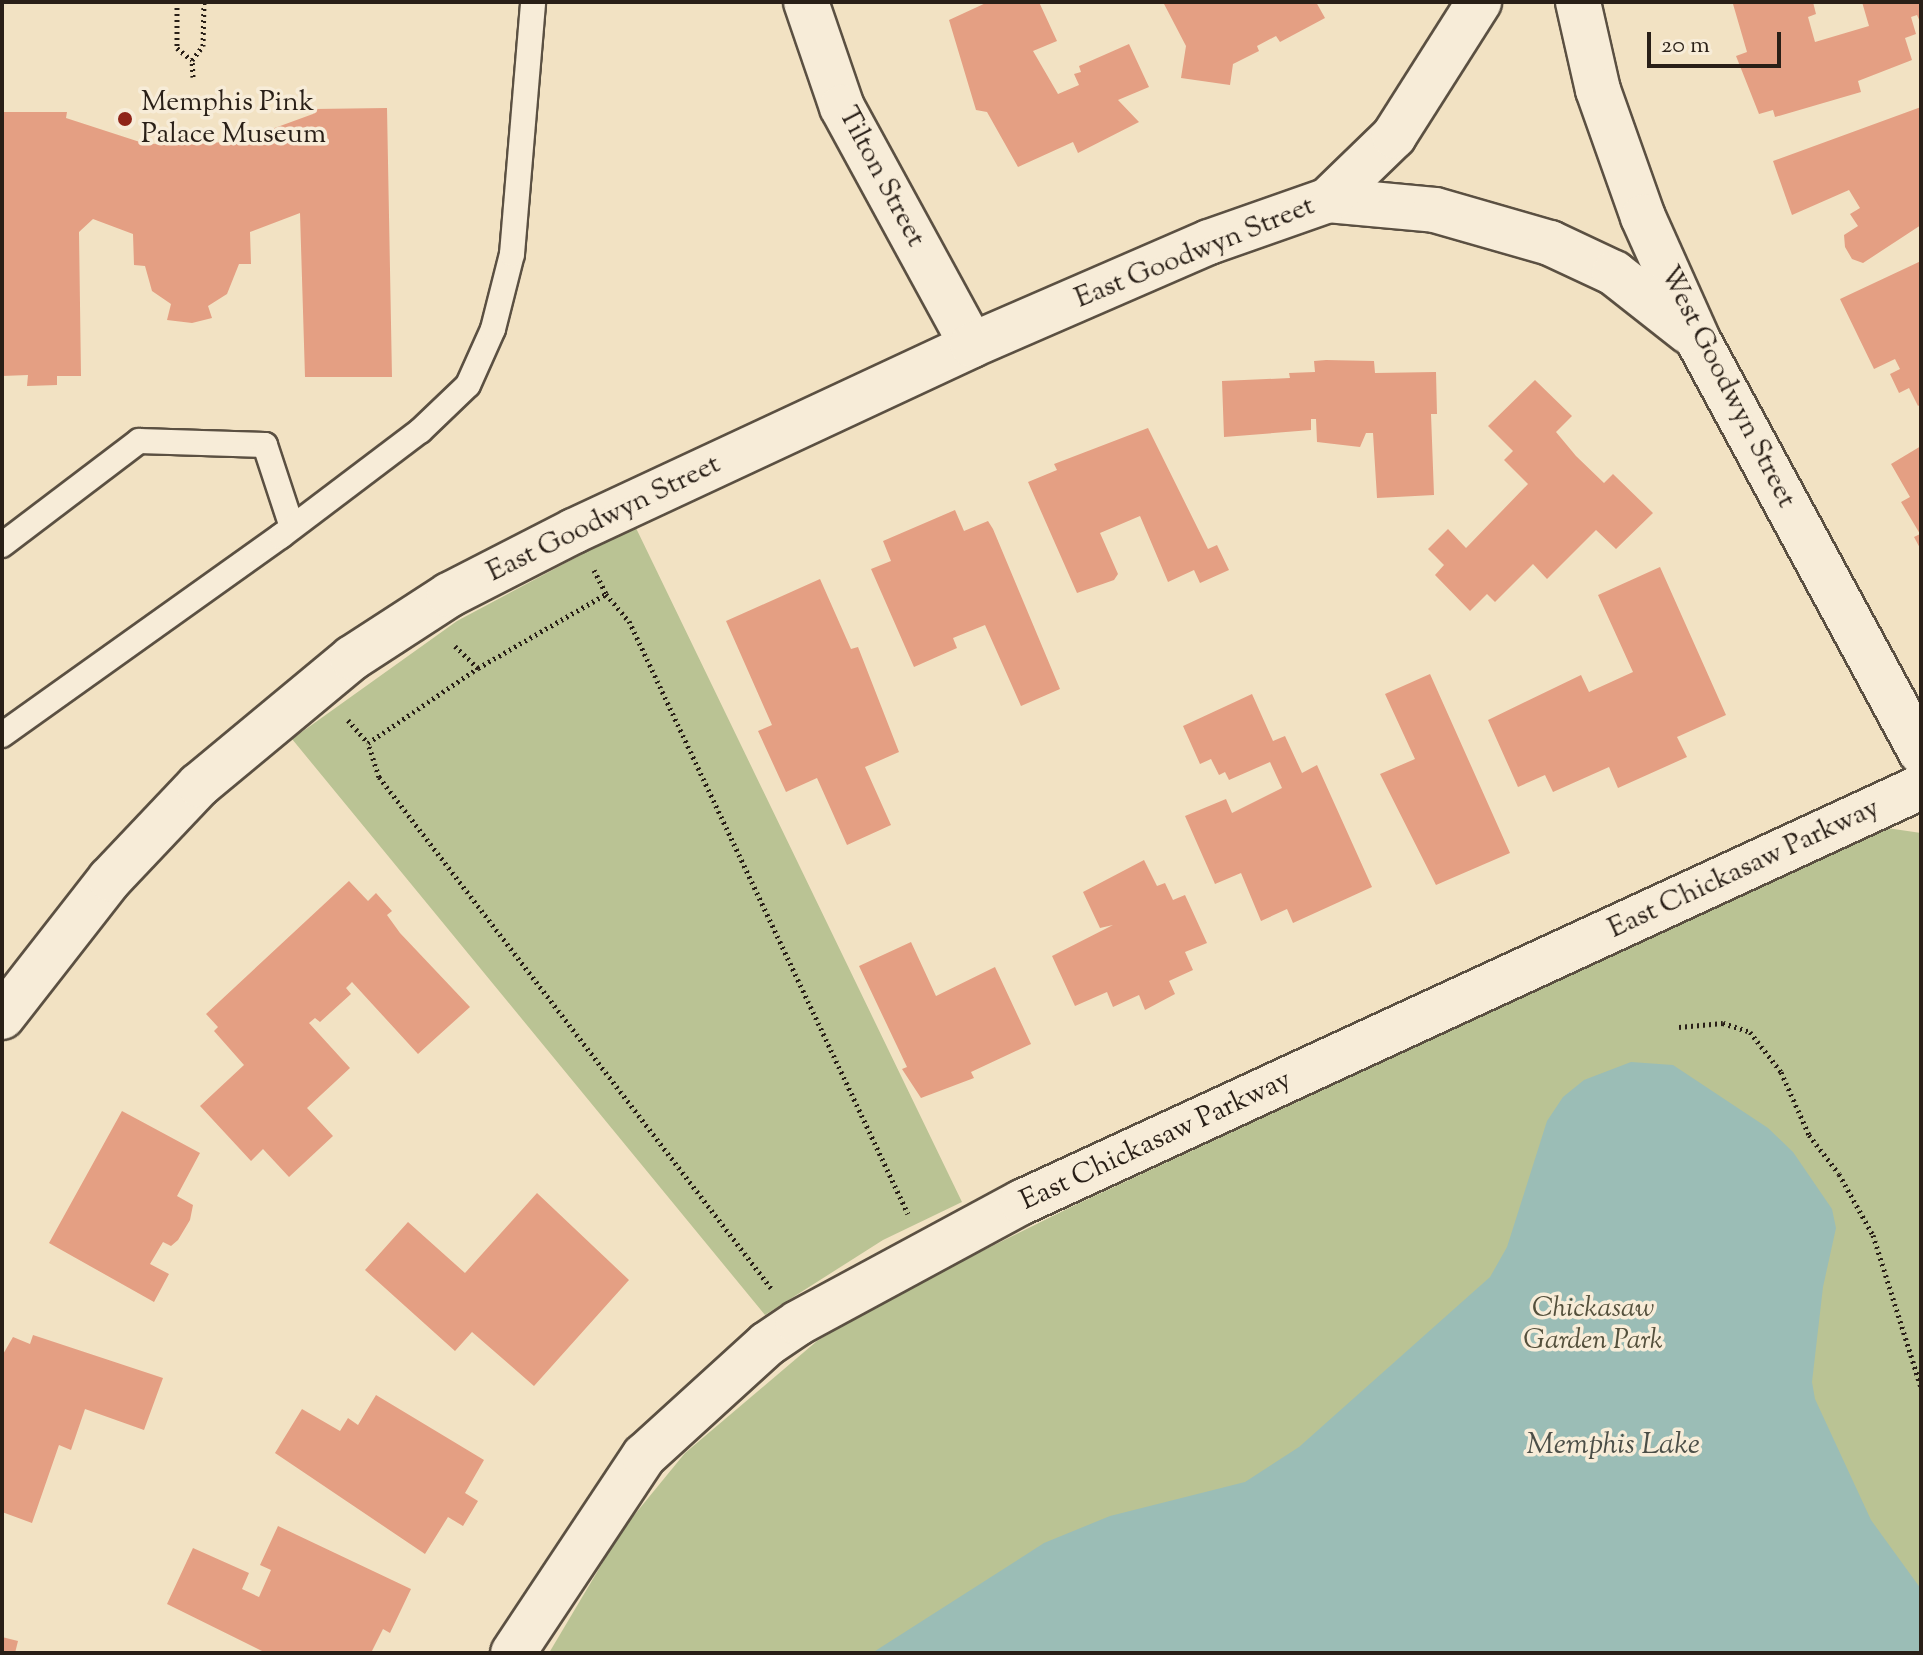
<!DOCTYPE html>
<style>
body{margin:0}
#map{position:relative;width:1923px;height:1655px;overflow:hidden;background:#f2e2c3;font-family:"Sorts Mill Goudy",serif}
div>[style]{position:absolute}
.green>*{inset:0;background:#bac394}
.water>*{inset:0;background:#9bbdb6}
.building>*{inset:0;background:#e49f83}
.path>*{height:5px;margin-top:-2.5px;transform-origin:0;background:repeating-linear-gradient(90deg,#291f17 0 2px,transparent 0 6px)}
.roads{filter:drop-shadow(2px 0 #5b5042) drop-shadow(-2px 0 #5b5042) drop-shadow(0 2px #5b5042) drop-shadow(0 -2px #5b5042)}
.lane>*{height:24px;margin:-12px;padding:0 12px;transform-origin:12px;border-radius:12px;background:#f7ecd8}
.street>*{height:44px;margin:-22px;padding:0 22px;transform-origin:22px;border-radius:22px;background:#f7ecd8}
.dots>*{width:22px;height:22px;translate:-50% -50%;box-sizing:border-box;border:4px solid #f7ecd8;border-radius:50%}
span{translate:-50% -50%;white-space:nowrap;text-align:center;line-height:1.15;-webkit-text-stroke:7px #f7ecd8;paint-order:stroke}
.poi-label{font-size:28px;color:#291f17}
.left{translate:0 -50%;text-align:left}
.street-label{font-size:28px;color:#291f17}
.park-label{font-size:28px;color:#54503c;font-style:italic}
.water-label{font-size:30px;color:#4b4e47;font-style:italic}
.frame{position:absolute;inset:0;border:4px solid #291f17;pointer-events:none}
.scale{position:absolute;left:1647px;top:32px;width:134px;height:36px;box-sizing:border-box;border:4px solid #291f17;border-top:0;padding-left:10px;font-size:24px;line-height:28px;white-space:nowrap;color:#291f17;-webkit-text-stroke:6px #f7ecd8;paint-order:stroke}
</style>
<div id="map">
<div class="green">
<i style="clip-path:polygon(635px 526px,962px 1202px,883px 1240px,765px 1315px,292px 739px,457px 621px)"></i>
<i style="clip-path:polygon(1887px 828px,1921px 833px,1921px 1653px,549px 1653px,622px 1530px,685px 1453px,817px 1341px,895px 1294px,1075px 1205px)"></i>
</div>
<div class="water">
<i style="clip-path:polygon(1631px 1062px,1673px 1065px,1768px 1128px,1793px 1152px,1832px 1209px,1836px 1228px,1823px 1287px,1812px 1382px,1815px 1399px,1871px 1520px,1921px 1589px,1921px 1653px,872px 1653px,1044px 1543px,1110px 1516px,1245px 1482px,1299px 1447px,1490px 1277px,1507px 1247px,1547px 1121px,1563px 1097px,1584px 1080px)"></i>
</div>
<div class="building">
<i style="clip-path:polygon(988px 2px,1039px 2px,1057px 41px,1033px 51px,1058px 94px,1079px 85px,1074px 74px,1081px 72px,1079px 66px,1129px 44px,1149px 87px,1118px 100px,1139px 122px,1078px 153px,1073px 142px,1018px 167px,987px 112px,976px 110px,949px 20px)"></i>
<i style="clip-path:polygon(1163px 2px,1316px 2px,1325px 18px,1280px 42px,1276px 36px,1257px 46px,1259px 51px,1233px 64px,1230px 85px,1181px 78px,1186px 46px)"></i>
<i style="clip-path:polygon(1813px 2px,1816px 14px,1808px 17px,1815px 42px,1869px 26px,1862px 2px,1921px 2px,1921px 24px,1917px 15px,1911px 17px,1916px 34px,1905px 38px,1912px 60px,1858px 81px,1861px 92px,1775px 117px,1773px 110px,1759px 114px,1736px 56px,1747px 52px,1733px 4px)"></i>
<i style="clip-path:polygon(1921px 107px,1921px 225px,1863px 263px,1852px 259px,1845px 247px,1844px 235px,1858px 226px,1850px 214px,1860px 208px,1849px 190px,1792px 215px,1773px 161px)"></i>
<i style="clip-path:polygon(387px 108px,392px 377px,305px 377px,300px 213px,250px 232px,251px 264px,239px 264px,227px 294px,208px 306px,212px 318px,192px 323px,167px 320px,171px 304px,152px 291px,145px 266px,134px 265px,133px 234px,93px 219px,79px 232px,81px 376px,57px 376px,57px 385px,27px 386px,28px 375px,2px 376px,2px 112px,67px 112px,66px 118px,146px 144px,236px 142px,313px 114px,314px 109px)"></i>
<i style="clip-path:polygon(1921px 261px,1921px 404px,1918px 406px,1909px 388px,1899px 393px,1890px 374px,1900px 369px,1895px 359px,1874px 369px,1840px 299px)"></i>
<i style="clip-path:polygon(1326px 360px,1374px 361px,1375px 373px,1436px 372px,1437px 414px,1431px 414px,1434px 495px,1377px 498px,1373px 433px,1366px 433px,1360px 447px,1317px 442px,1316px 419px,1311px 419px,1311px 430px,1224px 437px,1222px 381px,1290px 378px,1289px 373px,1315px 372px,1314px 361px)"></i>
<i style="clip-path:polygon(1535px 380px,1572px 416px,1556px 432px,1576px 456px,1604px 483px,1613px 474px,1653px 513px,1616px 549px,1596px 530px,1547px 579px,1533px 564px,1495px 602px,1487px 594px,1470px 611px,1435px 575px,1444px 565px,1428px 549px,1448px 529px,1466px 548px,1528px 484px,1504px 460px,1513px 451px,1488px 426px)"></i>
<i style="clip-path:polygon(1148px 428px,1208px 549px,1217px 545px,1229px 570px,1200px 583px,1194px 570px,1168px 582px,1140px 516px,1100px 533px,1118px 574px,1114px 580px,1077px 593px,1028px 482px,1057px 470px,1054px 464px)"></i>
<i style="clip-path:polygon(1921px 446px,1921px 550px,1914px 537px,1920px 534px,1901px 502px,1910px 497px,1891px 464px)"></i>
<i style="clip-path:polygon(955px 510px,964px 531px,988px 521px,993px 529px,1060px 689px,1021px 706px,985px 625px,953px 638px,957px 648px,914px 667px,871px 569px,891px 561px,883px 541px)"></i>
<i style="clip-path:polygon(1660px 567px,1726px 715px,1677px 737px,1687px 757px,1618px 788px,1609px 767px,1553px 792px,1545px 775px,1518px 787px,1488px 720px,1581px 675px,1589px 692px,1633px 672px,1598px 595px)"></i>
<i style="clip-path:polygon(820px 579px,851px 649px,858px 647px,899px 752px,865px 767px,891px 825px,847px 845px,817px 778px,786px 792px,758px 731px,772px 725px,726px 621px)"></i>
<i style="clip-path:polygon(1430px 674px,1510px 853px,1436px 885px,1380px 774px,1415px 759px,1385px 694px)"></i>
<i style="clip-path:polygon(1252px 694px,1273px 741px,1285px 736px,1302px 773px,1317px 765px,1372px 887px,1293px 923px,1287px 909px,1261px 921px,1241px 873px,1215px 884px,1185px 816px,1226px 799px,1232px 813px,1282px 788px,1270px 762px,1229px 780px,1225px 772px,1219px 775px,1211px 759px,1200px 764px,1183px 726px)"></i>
<i style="clip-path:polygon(1144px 860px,1157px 886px,1165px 883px,1173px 900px,1185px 895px,1207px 943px,1185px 952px,1193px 970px,1169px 981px,1175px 994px,1145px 1010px,1139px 995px,1113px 1007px,1107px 992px,1075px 1006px,1052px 956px,1113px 925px,1100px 928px,1083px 892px)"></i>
<i style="clip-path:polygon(349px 881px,368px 901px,376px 893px,392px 911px,387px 915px,400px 933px,470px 1007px,418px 1054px,352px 982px,346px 988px,351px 994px,320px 1022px,315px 1018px,309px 1023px,350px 1068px,307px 1108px,333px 1136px,289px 1177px,263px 1149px,251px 1161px,200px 1106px,244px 1065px,214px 1031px,218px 1027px,206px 1014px)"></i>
<i style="clip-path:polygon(911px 942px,936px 996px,995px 967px,1031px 1044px,971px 1072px,974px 1078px,921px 1098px,902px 1069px,907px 1067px,859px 966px)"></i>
<i style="clip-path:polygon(122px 1111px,200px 1153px,177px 1196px,193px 1205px,190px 1220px,178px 1240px,171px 1246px,163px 1242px,150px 1264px,169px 1274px,154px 1302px,49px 1243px)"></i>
<i style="clip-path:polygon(537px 1193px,629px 1280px,534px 1386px,472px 1332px,455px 1351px,365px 1270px,408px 1222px,465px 1273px)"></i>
<i style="clip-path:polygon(33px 1335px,163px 1378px,144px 1430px,85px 1409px,71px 1450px,59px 1445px,32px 1523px,2px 1512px,2px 1356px,13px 1337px,30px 1344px)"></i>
<i style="clip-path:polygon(376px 1395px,484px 1460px,465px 1493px,478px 1501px,463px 1526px,448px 1517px,425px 1554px,275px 1453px,302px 1409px,340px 1431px,348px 1418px,358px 1425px)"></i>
<i style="clip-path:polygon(278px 1526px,411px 1589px,390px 1633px,383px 1629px,371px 1653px,266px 1653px,167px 1604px,193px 1548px,249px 1573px,242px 1589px,259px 1597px,271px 1570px,260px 1565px)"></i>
<i style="clip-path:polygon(2px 1637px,18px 1641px,15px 1653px,2px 1653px)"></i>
</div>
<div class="path">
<i style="left:177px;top:2px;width:46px;rotate:90deg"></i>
<i style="left:177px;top:48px;width:19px;rotate:39deg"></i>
<i style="left:193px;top:77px;width:17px;rotate:-93deg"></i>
<i style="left:192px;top:60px;width:18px;rotate:-52deg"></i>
<i style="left:203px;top:46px;width:44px;rotate:-88.7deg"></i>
<i style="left:594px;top:570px;width:27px;rotate:63deg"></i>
<i style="left:455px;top:646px;width:32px;rotate:44deg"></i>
<i style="left:348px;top:720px;width:30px;rotate:49deg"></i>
<i style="left:1679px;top:1027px;width:44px;rotate:-5.2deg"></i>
<i style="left:1723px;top:1023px;width:28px;rotate:18deg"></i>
<i style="left:1750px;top:1032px;width:51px;rotate:52.2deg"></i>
<i style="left:1781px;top:1072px;width:69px;rotate:66deg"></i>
<i style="left:1809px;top:1135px;width:49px;rotate:52.4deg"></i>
<i style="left:1839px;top:1174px;width:70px;rotate:60.9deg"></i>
<i style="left:1873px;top:1235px;width:159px;rotate:72.5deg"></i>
<i style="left:771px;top:1288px;width:644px;rotate:-127.49deg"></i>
<i style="left:379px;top:777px;width:36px;rotate:-108deg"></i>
<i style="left:368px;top:743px;width:133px;rotate:-34.3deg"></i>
<i style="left:478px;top:668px;width:148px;rotate:-30deg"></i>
<i style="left:606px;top:594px;width:35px;rotate:50deg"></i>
<i style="left:629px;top:621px;width:655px;rotate:64.8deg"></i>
</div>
<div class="roads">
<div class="lane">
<i style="left:2px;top:545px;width:172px;rotate:-37.2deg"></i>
<i style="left:139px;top:441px;width:126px;rotate:1.8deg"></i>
<i style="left:265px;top:445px;width:86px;rotate:71.8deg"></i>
<i style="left:2px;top:735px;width:343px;rotate:-35.5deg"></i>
<i style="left:281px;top:536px;width:174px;rotate:-37.1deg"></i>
<i style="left:420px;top:431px;width:66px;rotate:-43.8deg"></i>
<i style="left:468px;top:385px;width:61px;rotate:-65.9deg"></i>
<i style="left:493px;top:329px;width:77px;rotate:-75.8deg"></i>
<i style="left:512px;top:254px;width:253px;rotate:-85.2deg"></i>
</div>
<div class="street">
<i style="left:806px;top:2px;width:111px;rotate:71.1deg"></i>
<i style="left:842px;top:107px;width:271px;rotate:61.4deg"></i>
<i style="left:1578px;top:2px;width:90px;rotate:77.2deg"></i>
<i style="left:1598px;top:90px;width:135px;rotate:70.5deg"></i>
<i style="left:1643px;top:217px;width:135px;rotate:65.9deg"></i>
<i style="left:1698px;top:340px;width:469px;rotate:61.6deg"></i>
<i style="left:1328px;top:200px;width:107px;rotate:5.3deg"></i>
<i style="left:1435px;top:210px;width:120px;rotate:16deg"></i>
<i style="left:1550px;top:243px;width:71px;rotate:25.1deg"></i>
<i style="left:1614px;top:273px;width:95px;rotate:38.2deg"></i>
<i style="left:2px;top:1017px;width:175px;rotate:-52deg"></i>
<i style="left:110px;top:879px;width:129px;rotate:-46.6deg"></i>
<i style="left:199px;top:785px;width:199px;rotate:-39.7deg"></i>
<i style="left:352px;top:658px;width:116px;rotate:-33deg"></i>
<i style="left:449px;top:595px;width:140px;rotate:-27.1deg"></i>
<i style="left:574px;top:531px;width:439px;rotate:-25deg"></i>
<i style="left:972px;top:345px;width:258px;rotate:-23.5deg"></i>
<i style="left:1209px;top:242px;width:126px;rotate:-19.4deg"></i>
<i style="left:1328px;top:200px;width:92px;rotate:-44.1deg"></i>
<i style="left:1394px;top:136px;width:159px;rotate:-57.6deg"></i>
<i style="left:513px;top:1653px;width:237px;rotate:-56.4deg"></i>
<i style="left:644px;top:1456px;width:166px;rotate:-42.3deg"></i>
<i style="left:767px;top:1344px;width:37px;rotate:-34deg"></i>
<i style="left:798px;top:1323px;width:255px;rotate:-28.4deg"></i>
<i style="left:1022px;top:1202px;width:990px;rotate:-24.78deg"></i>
</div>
</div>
<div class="dots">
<i style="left:125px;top:119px;background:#8f2418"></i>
</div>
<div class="poi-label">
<span class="left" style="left:141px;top:119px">Memphis Pink<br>Palace Museum</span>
</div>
<div class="street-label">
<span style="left:881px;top:177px;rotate:62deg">Tilton Street</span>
<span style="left:1195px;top:253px;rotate:-22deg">East Goodwyn Street</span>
<span style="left:1727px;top:387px;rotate:63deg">West Goodwyn Street</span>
<span style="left:604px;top:519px;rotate:-26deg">East Goodwyn Street</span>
<span style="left:1744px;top:869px;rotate:-25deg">East Chickasaw Parkway</span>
<span style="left:1156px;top:1141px;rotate:-25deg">East Chickasaw Parkway</span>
</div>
<div class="park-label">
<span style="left:1593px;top:1325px">Chickasaw<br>Garden Park</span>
</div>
<div class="water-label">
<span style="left:1613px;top:1446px">Memphis Lake</span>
</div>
<div class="frame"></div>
<div class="scale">20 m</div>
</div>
